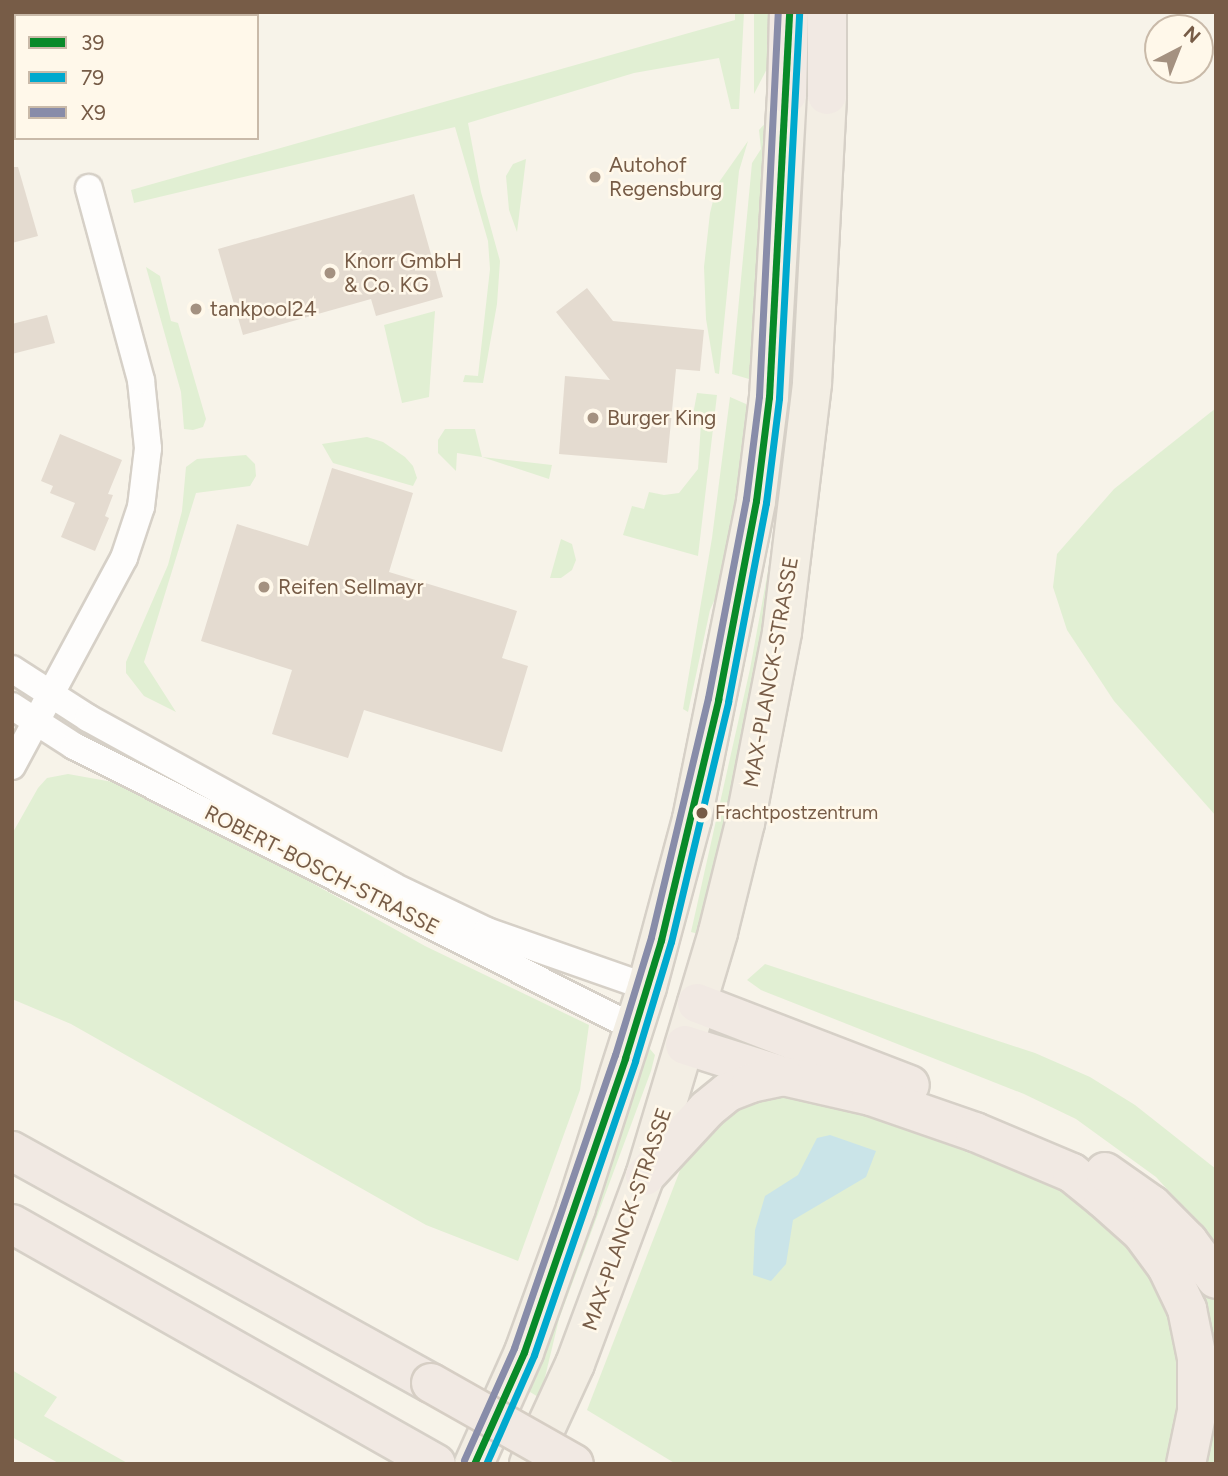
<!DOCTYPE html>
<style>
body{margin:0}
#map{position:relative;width:1228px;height:1476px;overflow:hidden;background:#f7f3e9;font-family:Figtree,sans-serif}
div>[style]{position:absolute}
.green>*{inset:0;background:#e1efd3}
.water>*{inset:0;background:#cae4e8}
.building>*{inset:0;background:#e4dbd0}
.roads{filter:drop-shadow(2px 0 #d6d0c7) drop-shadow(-2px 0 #d6d0c7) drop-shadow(0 2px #d6d0c7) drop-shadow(0 -2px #d6d0c7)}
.street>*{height:26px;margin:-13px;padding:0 13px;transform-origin:13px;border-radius:13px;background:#fefdfc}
.primary>*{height:38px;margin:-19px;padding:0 19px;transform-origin:19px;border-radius:19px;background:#f3eee4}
.highway>*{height:38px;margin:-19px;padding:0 19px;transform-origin:19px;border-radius:19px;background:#f1e9e3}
.bridges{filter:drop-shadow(2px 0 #d6cec4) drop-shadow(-2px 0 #d6cec4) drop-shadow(0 2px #d6cec4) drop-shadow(0 -2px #d6cec4)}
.highway-bridge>*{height:38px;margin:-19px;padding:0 19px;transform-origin:19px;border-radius:19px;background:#f1e9e3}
.bus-1>*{height:7px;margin:-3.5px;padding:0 3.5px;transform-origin:3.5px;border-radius:3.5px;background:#088a29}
.bus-2>*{height:7px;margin:-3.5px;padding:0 3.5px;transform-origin:3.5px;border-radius:3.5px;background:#00a9ce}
.bus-3>*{height:7px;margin:-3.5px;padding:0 3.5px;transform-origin:3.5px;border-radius:3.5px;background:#888ca9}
.dots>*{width:19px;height:19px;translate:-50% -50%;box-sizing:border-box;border:4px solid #fff8ea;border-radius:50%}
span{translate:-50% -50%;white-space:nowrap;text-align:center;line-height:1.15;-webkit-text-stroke:5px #fff8ea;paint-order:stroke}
.bus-label{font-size:19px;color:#775c47}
.left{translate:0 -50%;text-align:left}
.poi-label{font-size:21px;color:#775c47}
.street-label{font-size:21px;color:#775c47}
.frame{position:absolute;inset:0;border:14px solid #775c47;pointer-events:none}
.legend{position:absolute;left:14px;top:14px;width:245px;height:126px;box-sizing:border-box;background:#fff8ea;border:2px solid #c9baa9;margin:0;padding:9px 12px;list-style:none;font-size:21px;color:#775c47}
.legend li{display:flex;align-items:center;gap:14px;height:35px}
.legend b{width:35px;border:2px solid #c9baa9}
.north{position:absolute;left:1144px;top:14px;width:70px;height:70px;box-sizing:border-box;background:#fff8ea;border:2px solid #c9baa9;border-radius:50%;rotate:42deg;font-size:19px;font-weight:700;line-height:28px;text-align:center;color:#775c47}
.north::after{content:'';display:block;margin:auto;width:24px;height:32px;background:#a49180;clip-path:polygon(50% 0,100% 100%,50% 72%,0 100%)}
</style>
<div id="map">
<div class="green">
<i style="clip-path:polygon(735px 12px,744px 12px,739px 109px,731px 109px,719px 58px,634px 73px,468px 123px,481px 192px,500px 261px,497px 304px,483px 383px,463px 382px,465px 375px,478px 376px,490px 269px,488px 241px,455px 127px,134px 203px,131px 190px,735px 20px)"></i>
<i style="clip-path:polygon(754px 12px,773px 12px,774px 55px,754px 94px)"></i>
<i style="clip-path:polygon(772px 116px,749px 379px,732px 374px,752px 163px,761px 149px,759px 130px)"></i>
<i style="clip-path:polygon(748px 141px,739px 171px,719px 374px,715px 373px,706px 319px,704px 267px,710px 213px,717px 185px)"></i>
<i style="clip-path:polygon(526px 159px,517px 232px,509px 210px,506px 176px,513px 164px)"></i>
<i style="clip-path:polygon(146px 267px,160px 276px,171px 321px,178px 323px,206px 419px,203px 427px,193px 430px,184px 429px,181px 392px)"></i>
<i style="clip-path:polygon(435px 311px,429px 397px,402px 403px,384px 325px)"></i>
<i style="clip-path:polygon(697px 393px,717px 395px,698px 556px,623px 535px,632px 506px,644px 509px,649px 492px,664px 495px,679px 493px,698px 469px,701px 423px,692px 420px)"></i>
<i style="clip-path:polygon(730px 397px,746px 404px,746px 412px,729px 547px,723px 581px,710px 610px,688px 712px,683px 709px,712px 538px)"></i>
<i style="clip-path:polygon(1216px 408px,1216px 816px,1114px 701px,1067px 630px,1053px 587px,1057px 554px,1114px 489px)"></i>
<i style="clip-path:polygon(445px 429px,475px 429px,482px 457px,552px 465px,549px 479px,482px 457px,457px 453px,456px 471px,438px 453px,438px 440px)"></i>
<i style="clip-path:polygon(367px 437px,383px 442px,405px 457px,413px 466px,417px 478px,413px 486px,333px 463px,322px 444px)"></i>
<i style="clip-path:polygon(246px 455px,255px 464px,256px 476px,250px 486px,196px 493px,144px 662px,176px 712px,144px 696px,126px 673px,126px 662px,168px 565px,182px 511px,186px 467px,197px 459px)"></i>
<i style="clip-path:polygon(780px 505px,749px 721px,703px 935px,691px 932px,750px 669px)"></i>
<i style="clip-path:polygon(561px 539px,572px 544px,576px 560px,572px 570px,561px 578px,550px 578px)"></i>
<i style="clip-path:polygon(68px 774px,124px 784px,258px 853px,425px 946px,589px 1025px,580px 1090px,518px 1261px,426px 1225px,71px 1024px,12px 999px,12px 834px,38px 788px,47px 778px)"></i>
<i style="clip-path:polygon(765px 964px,1035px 1053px,1090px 1077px,1135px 1105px,1216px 1169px,1216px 1243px,1156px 1177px,1076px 1119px,1024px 1094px,761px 990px,747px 980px)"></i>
<i style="clip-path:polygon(650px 1049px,655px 1055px,651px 1071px,559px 1319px,540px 1398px,525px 1389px,641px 1064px)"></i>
<i style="clip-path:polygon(807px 1093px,1044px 1172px,1141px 1248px,1185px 1350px,1173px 1464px,676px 1464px,587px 1410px,686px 1155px,749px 1096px)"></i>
<i style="clip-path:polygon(1183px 1250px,1216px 1301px,1216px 1464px,1200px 1464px)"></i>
<i style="clip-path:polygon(12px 1370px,57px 1397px,44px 1416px,129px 1464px,60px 1464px,12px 1437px)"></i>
</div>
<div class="water">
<i style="clip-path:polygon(830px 1135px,876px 1151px,866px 1177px,793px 1220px,786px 1264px,771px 1281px,753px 1275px,755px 1230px,765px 1196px,798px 1175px,817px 1138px)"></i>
</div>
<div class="building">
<i style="clip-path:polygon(12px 167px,18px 167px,38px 236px,12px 243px)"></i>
<i style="clip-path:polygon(414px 194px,443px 297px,376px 316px,371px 299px,243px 335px,218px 249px)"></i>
<i style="clip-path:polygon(587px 288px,613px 321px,704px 330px,700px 371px,676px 369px,667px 463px,559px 454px,565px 376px,610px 380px,556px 312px)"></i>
<i style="clip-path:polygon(47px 315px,55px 343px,12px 354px,12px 324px)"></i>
<i style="clip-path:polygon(60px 434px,122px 460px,108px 494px,113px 495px,105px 516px,109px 518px,95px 551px,61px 537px,75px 503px,50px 493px,53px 486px,41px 481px)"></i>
<i style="clip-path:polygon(332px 468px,413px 493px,389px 572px,517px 611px,502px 658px,528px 666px,502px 752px,364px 710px,348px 758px,272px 734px,292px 670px,201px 641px,237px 524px,308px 546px)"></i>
</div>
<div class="roads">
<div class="street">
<i style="left:12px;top:669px;width:90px;rotate:32.8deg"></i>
<i style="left:88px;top:718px;width:348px;rotate:28.8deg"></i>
<i style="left:393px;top:886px;width:104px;rotate:25.6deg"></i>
<i style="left:487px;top:931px;width:170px;rotate:19.3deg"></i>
<i style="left:12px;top:706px;width:74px;rotate:32.8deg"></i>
<i style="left:74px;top:746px;width:628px;rotate:26.69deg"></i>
<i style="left:12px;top:766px;width:236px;rotate:-61.7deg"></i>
<i style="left:124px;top:558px;width:54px;rotate:-71.6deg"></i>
<i style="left:141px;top:507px;width:59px;rotate:-83.2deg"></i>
<i style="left:148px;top:448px;width:68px;rotate:-95.9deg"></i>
<i style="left:141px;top:380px;width:199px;rotate:-105.2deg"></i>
</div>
<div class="primary">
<i style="left:474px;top:1464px;width:123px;rotate:-65.9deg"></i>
<i style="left:524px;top:1352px;width:153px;rotate:-70.1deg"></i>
<i style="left:576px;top:1208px;width:232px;rotate:-72.2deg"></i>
<i style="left:647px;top:987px;width:174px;rotate:-75deg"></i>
<i style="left:692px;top:819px;width:324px;rotate:-78.6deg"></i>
<i style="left:756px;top:501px;width:105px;rotate:-82.9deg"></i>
<i style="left:769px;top:397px;width:304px;rotate:-86.6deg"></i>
<i style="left:529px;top:1464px;width:110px;rotate:-65.3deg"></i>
<i style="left:575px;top:1364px;width:201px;rotate:-69.6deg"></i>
<i style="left:645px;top:1176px;width:255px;rotate:-73.3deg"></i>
<i style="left:718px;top:932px;width:112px;rotate:-76.1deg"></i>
<i style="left:745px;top:823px;width:195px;rotate:-79deg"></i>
<i style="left:782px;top:632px;width:251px;rotate:-83.1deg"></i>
<i style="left:812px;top:383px;width:288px;rotate:-87deg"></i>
</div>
<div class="highway">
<i style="left:827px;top:12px;width:83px;rotate:90deg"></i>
<i style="left:787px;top:94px;width:82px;rotate:-88.6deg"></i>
<i style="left:697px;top:1003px;width:228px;rotate:21.1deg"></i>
<i style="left:685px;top:1045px;width:103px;rotate:17.6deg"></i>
<i style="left:783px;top:1076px;width:90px;rotate:12.8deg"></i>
<i style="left:871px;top:1096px;width:110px;rotate:19.1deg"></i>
<i style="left:975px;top:1132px;width:105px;rotate:22.9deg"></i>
<i style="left:1072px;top:1173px;width:40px;rotate:39deg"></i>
<i style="left:1103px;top:1198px;width:52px;rotate:41.9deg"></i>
<i style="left:1142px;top:1233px;width:42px;rotate:53.7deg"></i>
<i style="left:1167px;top:1267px;width:47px;rotate:64.5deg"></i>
<i style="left:1187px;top:1309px;width:50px;rotate:78.5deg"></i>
<i style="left:1197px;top:1358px;width:53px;rotate:90deg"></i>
<i style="left:1197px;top:1411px;width:54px;rotate:101.7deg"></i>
<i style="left:12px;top:1151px;width:479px;rotate:29deg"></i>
<i style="left:1105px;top:1172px;width:57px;rotate:35.1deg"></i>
<i style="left:1152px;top:1205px;width:51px;rotate:45deg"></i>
<i style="left:1188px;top:1241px;width:47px;rotate:53.6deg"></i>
<i style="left:645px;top:1176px;width:91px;rotate:-47.2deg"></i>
<i style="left:707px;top:1109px;width:27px;rotate:-39deg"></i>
<i style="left:728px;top:1092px;width:25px;rotate:-21deg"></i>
<i style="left:751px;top:1083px;width:33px;rotate:-12deg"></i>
<i style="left:12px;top:1224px;width:487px;rotate:29.5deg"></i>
</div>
</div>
<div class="bridges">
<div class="highway-bridge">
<i style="left:431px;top:1383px;width:164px;rotate:29.5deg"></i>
</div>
</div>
<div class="bus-1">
<i style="left:474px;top:1464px;width:123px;rotate:-65.9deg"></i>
<i style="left:524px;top:1352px;width:311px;rotate:-71deg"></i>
<i style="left:625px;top:1058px;width:123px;rotate:-73deg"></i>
<i style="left:661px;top:940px;width:247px;rotate:-76.6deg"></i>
<i style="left:718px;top:700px;width:203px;rotate:-79.2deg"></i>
<i style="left:756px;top:501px;width:105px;rotate:-82.9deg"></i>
<i style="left:769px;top:397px;width:386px;rotate:-87deg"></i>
</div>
<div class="bus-2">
<i style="left:486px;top:1464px;width:119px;rotate:-66.2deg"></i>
<i style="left:534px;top:1355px;width:311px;rotate:-71deg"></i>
<i style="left:635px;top:1061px;width:124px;rotate:-73.2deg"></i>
<i style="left:671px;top:942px;width:247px;rotate:-76.6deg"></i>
<i style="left:728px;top:702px;width:203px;rotate:-79.2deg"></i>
<i style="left:766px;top:503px;width:106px;rotate:-82.9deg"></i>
<i style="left:779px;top:398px;width:387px;rotate:-87deg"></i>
</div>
<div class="bus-3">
<i style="left:464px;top:1460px;width:123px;rotate:-65.9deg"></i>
<i style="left:514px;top:1348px;width:310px;rotate:-71deg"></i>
<i style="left:615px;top:1055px;width:123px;rotate:-73deg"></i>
<i style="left:651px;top:937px;width:246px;rotate:-76.6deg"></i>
<i style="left:708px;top:698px;width:203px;rotate:-79.2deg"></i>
<i style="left:746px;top:499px;width:104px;rotate:-82.8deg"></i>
<i style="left:759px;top:396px;width:384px;rotate:-87.2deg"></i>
</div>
<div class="dots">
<i style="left:595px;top:177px;background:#a49180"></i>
<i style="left:330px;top:273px;background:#a49180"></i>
<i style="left:196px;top:309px;background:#a49180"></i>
<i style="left:593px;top:418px;background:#a49180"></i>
<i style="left:264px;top:587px;background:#a49180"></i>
<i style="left:702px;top:813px;background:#775c47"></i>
</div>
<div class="bus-label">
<span class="left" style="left:715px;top:813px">Frachtpostzentrum</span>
</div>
<div class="poi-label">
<span class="left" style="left:609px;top:177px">Autohof<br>Regensburg</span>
<span class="left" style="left:344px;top:273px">Knorr GmbH<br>&amp; Co. KG</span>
<span class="left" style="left:210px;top:309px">tankpool24</span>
<span class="left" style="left:607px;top:418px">Burger King</span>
<span class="left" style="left:278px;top:587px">Reifen Sellmayr</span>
</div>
<div class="street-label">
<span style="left:771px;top:672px;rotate:-80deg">MAX-PLANCK-STRASSE</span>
<span style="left:322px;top:870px;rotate:27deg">ROBERT-BOSCH-STRASSE</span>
<span style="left:627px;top:1219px;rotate:-71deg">MAX-PLANCK-STRASSE</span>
</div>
<div class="frame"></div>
<ul class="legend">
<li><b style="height:9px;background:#088a29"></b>39</li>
<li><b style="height:9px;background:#00a9ce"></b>79</li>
<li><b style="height:9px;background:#888ca9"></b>X9</li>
</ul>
<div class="north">N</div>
</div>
